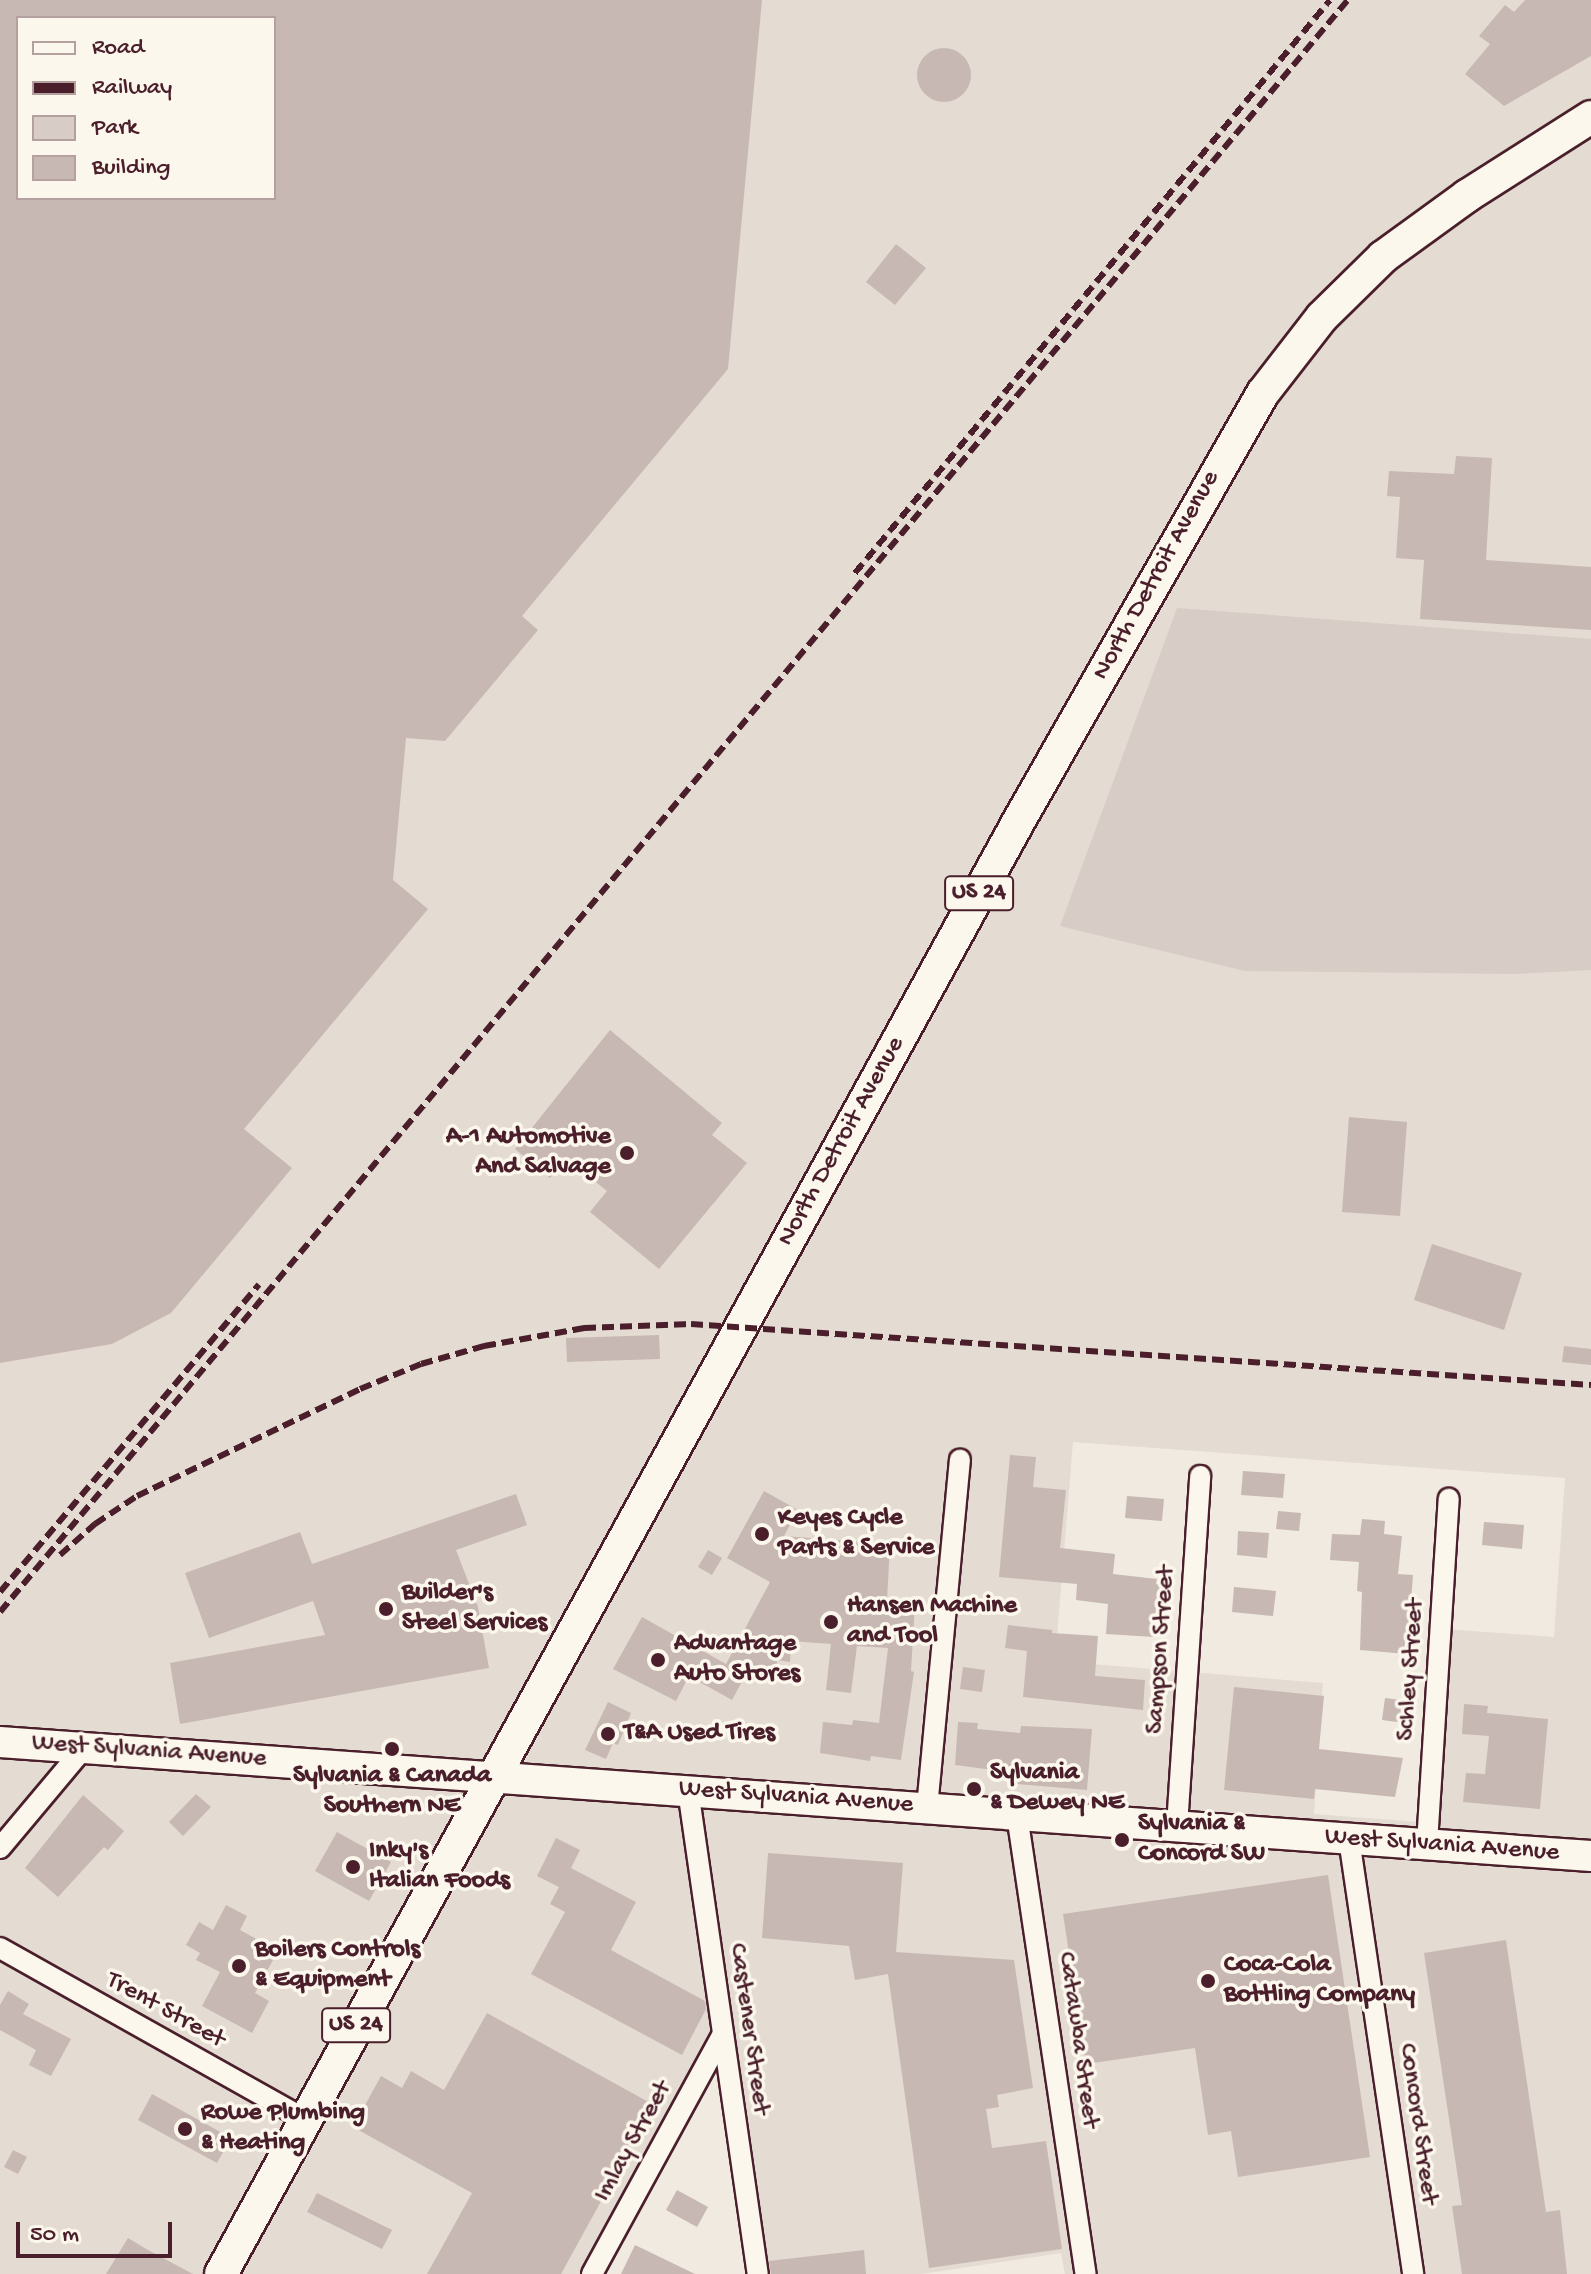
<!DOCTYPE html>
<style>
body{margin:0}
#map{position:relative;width:1591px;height:2274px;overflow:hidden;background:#f0eae0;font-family:"Gochi Hand",sans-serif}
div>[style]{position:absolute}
.built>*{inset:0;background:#e4dbd2}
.green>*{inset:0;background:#d8ccc6}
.building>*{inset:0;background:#c8b8b3}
.round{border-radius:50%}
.roads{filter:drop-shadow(2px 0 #4a1f2b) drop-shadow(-2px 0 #4a1f2b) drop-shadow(0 2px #4a1f2b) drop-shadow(0 -2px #4a1f2b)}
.street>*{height:20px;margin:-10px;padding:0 10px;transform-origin:10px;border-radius:10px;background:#fbf7ec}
.secondary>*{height:30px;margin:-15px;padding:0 15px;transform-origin:15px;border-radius:15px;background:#fbf7ec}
.primary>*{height:32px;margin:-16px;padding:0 16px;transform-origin:16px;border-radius:16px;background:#fbf7ec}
.rail>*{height:6px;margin-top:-3px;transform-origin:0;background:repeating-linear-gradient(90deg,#4a1f2b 0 12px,transparent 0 18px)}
.dots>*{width:22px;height:22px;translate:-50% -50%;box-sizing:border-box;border:4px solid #fbf7ec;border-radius:50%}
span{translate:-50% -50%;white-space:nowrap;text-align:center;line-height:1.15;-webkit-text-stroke:7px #fbf7ec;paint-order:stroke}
.shield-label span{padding:2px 6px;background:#fbf7ec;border:2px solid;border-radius:6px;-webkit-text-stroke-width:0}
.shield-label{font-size:24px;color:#4a1f2b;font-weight:700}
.street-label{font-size:26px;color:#4a1f2b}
.poi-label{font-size:26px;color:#4a1f2b;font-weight:700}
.right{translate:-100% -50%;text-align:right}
.left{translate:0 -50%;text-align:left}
.legend{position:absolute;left:16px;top:16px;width:260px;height:184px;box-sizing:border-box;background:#fbf7ec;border:2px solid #b4a19f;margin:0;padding:10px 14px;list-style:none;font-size:24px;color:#4a1f2b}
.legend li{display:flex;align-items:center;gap:16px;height:40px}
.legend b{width:40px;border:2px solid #b4a19f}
.scale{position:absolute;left:16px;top:2222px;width:156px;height:36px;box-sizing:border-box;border:4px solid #4a1f2b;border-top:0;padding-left:10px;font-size:24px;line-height:28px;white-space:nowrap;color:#4a1f2b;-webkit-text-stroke:6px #fbf7ec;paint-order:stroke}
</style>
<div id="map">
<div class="built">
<i style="clip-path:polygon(evenodd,0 0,1591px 0,1591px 2274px,1065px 2274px,1061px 2253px,921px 2274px,763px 2274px,723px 2036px,592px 2274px,0 2274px,0 0,18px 18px,274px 18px,274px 198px,18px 198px,18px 18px,0 0,1073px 1442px,1565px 1478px,1554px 1637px,1445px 1629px,1432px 1823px,1314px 1814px,1323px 1683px,1055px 1661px,1073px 1442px)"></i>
</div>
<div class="green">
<i style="clip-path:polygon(1177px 608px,1591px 639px,1591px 970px,1517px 974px,1245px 971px,1060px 926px)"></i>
</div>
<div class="building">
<i style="clip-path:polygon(evenodd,0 0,762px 0,728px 369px,522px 616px,538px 630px,445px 741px,406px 738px,393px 880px,428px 909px,244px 1129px,292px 1168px,171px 1313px,112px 1344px,0 1363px,0 0,18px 18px,274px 18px,274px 198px,18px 198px,18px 18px)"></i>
<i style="clip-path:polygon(1525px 0,1591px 0,1591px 56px,1504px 106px,1465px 74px,1490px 44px,1479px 36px,1505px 5px,1514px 12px)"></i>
<i class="round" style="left:917px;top:48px;width:54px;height:54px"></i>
<i style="clip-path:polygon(896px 244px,926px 268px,895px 305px,866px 282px)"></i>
<i style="clip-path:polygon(1456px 456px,1492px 458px,1486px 560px,1591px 567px,1591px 630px,1420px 619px,1424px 560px,1396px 558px,1400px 497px,1387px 496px,1389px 471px,1454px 474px)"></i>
<i style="clip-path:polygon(610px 1030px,722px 1123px,712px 1135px,747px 1163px,659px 1269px,590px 1212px,607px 1191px,567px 1159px,550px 1178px,515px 1149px)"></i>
<i style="clip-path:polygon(1349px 1117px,1407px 1122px,1400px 1216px,1342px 1212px)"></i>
<i style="clip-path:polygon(1432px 1244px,1522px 1273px,1504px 1330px,1414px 1300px)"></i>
<i style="clip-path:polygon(659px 1335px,660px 1359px,567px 1362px,566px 1338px)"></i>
<i style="clip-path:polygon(1564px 1346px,1591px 1349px,1591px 1365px,1562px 1362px)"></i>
<i style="clip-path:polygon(1010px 1455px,1036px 1457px,1033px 1487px,1066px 1490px,1060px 1548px,1115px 1554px,1113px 1574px,1157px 1579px,1156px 1584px,1160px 1585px,1154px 1637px,1106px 1634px,1108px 1604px,1076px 1600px,1077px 1584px,999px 1577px)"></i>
<i style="clip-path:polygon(1243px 1471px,1285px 1474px,1283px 1498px,1241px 1495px)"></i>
<i style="clip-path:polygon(764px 1491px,798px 1510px,784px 1536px,890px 1544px,887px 1601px,915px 1603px,911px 1671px,914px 1672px,901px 1760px,871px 1756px,870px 1761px,820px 1753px,823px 1722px,852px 1725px,853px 1720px,879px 1723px,888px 1648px,857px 1646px,851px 1693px,826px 1690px,831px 1644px,791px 1641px,790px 1662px,777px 1660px,777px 1680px,744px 1678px,732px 1700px,689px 1676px,676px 1701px,613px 1669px,642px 1617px,726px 1664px,770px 1582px,727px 1558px)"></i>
<i style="clip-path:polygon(516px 1494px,527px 1525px,456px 1550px,478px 1607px,489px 1668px,180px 1724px,170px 1663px,325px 1635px,313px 1601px,209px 1638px,185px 1573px,300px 1532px,312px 1564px)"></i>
<i style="clip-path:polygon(1127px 1496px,1164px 1499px,1162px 1521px,1125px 1518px)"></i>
<i style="clip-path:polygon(1278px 1511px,1301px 1513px,1299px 1531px,1276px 1529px)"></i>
<i style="clip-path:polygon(1362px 1519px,1385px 1521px,1384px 1534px,1402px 1536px,1398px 1574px,1413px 1575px,1407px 1654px,1360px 1650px,1362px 1592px,1357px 1591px,1359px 1562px,1330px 1560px,1332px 1534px,1360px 1535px)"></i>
<i style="clip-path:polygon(1484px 1522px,1524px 1525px,1522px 1549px,1482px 1545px)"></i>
<i style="clip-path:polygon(1238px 1531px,1269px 1533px,1267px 1558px,1237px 1555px)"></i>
<i style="clip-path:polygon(708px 1550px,722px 1558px,712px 1575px,698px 1567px)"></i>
<i style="clip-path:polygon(1234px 1587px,1276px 1591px,1273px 1616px,1232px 1612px)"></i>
<i style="clip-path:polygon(1008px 1625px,1052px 1630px,1052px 1633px,1098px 1636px,1095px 1676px,1145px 1680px,1143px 1710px,1023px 1697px,1027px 1651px,1005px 1648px)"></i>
<i style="clip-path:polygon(963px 1667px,985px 1670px,982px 1692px,960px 1689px)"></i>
<i style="clip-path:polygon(1234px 1687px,1324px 1696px,1319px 1749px,1403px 1758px,1395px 1797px,1315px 1789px,1314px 1799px,1224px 1790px)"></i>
<i style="clip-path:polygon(1385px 1698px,1408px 1701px,1405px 1723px,1382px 1720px)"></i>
<i style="clip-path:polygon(608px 1702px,631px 1713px,618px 1745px,613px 1743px,606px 1759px,585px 1750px)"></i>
<i style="clip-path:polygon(1464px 1704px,1488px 1706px,1487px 1713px,1548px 1719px,1540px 1809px,1463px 1802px,1466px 1773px,1485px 1774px,1489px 1736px,1462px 1734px)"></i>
<i style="clip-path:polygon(958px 1722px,978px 1723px,977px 1729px,1020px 1733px,1021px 1726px,1092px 1729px,1087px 1790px,1017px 1784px,1017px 1773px,955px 1765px)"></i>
<i style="clip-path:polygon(196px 1794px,211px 1807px,183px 1836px,169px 1822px)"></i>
<i style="clip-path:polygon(83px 1795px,124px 1831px,108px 1850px,104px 1847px,58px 1897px,25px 1868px)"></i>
<i style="clip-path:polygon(337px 1832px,391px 1862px,369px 1901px,315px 1871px)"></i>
<i style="clip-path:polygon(556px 1838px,580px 1850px,571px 1868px,636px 1902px,611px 1950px,705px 2001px,706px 2009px,682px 2055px,531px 1974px,565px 1912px,550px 1904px,559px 1887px,537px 1876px)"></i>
<i style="clip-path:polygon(768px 1853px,903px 1863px,896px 1952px,1014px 1960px,1033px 2088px,997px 2095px,999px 2107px,986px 2109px,992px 2148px,1046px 2141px,1062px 2249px,929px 2268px,888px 1974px,855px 1980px,849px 1946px,762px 1938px)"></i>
<i style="clip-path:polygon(1328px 1875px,1370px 2157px,1238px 2177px,1231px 2131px,1208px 2135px,1195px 2048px,1086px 2064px,1063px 1914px)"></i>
<i style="clip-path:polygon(226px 1905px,247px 1916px,240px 1930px,278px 1951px,255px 1993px,269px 2001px,252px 2033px,202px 2006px,220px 1972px,196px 1960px,200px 1953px,186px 1945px,199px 1922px,213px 1930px)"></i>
<i style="clip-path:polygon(1506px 1940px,1546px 2212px,1560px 2210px,1567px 2274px,1462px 2274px,1452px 2206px,1462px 2205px,1424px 1953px)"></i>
<i style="clip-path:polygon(8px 1991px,29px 2004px,23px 2014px,71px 2039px,51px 2076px,29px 2065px,36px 2050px,0 2030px,0 2005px)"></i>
<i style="clip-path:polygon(487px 2013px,654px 2105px,561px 2274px,427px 2274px,472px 2193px,353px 2127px,381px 2076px,402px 2088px,411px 2071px,444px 2090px)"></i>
<i style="clip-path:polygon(152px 2094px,231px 2138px,217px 2163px,138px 2120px)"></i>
<i style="clip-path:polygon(13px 2150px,27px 2157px,18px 2174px,4px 2167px)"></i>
<i style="clip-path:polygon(677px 2190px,708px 2207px,697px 2227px,666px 2210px)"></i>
<i style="clip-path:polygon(317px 2193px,392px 2230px,382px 2249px,307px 2212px)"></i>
<i style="clip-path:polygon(128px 2238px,148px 2250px,193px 2274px,106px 2274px)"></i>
<i style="clip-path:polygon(635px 2245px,695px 2274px,621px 2274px)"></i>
<i style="clip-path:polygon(864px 2250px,866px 2274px,771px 2274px,769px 2261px)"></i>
</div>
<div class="roads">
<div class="street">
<i style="left:688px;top:1790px;width:489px;rotate:81.8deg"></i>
<i style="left:927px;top:1808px;width:350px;rotate:-84.6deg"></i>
<i style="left:1017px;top:1815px;width:464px;rotate:81.5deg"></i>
<i style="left:1177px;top:1826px;width:351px;rotate:-86.2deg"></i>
<i style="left:1349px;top:1839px;width:440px;rotate:81.6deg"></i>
<i style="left:1427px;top:1844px;width:346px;rotate:-86.4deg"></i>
<i style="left:0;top:1848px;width:131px;rotate:-50deg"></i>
<i style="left:0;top:1948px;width:350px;rotate:29.3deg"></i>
<i style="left:592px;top:2274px;width:273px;rotate:-61.4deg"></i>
</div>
<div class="secondary">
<i style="left:0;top:1742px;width:1595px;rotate:4.1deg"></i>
</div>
<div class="primary">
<i style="left:221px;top:2274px;width:1654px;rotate:-61.23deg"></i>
<i style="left:1017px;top:824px;width:496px;rotate:-60.3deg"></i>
<i style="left:1263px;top:393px;width:96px;rotate:-52.2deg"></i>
<i style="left:1322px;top:317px;width:86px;rotate:-44.5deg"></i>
<i style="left:1383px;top:257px;width:104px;rotate:-36deg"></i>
<i style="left:1467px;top:196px;width:147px;rotate:-32.5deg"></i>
</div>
</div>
<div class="rail">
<i style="left:855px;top:573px;width:744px;rotate:-50.34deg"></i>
<i style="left:60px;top:1555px;width:47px;rotate:-41.5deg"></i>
<i style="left:95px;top:1524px;width:50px;rotate:-33.7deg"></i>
<i style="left:137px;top:1496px;width:247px;rotate:-25.6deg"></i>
<i style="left:360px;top:1389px;width:66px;rotate:-22.3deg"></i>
<i style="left:421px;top:1364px;width:66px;rotate:-15.9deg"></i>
<i style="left:484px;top:1346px;width:102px;rotate:-10.2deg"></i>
<i style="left:584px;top:1328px;width:107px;rotate:-2.1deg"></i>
<i style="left:691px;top:1324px;width:902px;rotate:3.88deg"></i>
<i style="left:0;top:1592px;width:402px;rotate:-49.9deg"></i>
<i style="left:0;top:1612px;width:2101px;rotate:-50.1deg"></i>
</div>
<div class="dots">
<i style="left:627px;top:1153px;background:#4a1f2b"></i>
<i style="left:762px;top:1534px;background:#4a1f2b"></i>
<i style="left:386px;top:1609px;background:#4a1f2b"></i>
<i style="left:831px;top:1622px;background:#4a1f2b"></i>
<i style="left:658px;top:1660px;background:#4a1f2b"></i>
<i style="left:608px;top:1734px;background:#4a1f2b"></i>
<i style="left:392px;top:1749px;background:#4a1f2b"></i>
<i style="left:974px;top:1789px;background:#4a1f2b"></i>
<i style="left:1122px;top:1840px;background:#4a1f2b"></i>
<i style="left:353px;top:1867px;background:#4a1f2b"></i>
<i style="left:239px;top:1966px;background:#4a1f2b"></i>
<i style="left:1208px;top:1981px;background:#4a1f2b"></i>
<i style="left:185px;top:2129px;background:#4a1f2b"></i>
</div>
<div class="shield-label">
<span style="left:979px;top:893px">US 24</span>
<span style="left:356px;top:2025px">US 24</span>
</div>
<div class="street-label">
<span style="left:1157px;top:576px;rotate:-61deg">North Detroit Avenue</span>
<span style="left:842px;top:1142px;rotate:-61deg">North Detroit Avenue</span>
<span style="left:1162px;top:1650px;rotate:-86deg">Sampson Street</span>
<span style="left:1412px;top:1670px;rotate:-86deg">Schley Street</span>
<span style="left:149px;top:1752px;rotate:4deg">West Sylvania Avenue</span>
<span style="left:796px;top:1798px;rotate:4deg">West Sylvania Avenue</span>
<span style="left:1442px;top:1846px;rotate:4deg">West Sylvania Avenue</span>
<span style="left:165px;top:2011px;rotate:29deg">Trent Street</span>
<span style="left:748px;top:2029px;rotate:82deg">Castener Street</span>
<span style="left:1077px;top:2040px;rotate:82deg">Catawba Street</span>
<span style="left:1417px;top:2124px;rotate:82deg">Concord Street</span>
<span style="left:634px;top:2142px;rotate:-61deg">Imlay Street</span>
</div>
<div class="poi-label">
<span class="right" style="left:611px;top:1153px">A-1 Automotive<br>And Salvage</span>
<span class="left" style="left:778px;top:1534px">Keyes Cycle<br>Parts &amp; Service</span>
<span class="left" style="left:402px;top:1609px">Builder's<br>Steel Services</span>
<span class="left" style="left:847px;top:1622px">Hansen Machine<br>and Tool</span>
<span class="left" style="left:674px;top:1660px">Advantage<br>Auto Stores</span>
<span class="left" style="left:624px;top:1734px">T&amp;A Used Tires</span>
<span class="left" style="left:990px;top:1789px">Sylvania<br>&amp; Dewey NE</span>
<span style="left:392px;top:1792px">Sylvania &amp; Canada<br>Southern NE</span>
<span class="left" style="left:1138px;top:1840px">Sylvania &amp;<br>Concord SW</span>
<span class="left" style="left:369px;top:1867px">Inky's<br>Italian Foods</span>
<span class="left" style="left:255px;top:1966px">Boilers Controls<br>&amp; Equipment</span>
<span class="left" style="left:1224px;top:1981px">Coca-Cola<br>Bottling Company</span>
<span class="left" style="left:201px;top:2129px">Rowe Plumbing<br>&amp; Heating</span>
</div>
<ul class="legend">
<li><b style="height:10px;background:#fbf7ec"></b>Road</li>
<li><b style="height:10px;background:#4a1f2b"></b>Railway</li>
<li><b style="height:22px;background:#d8ccc6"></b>Park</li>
<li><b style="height:22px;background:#c8b8b3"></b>Building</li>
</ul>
<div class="scale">50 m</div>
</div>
